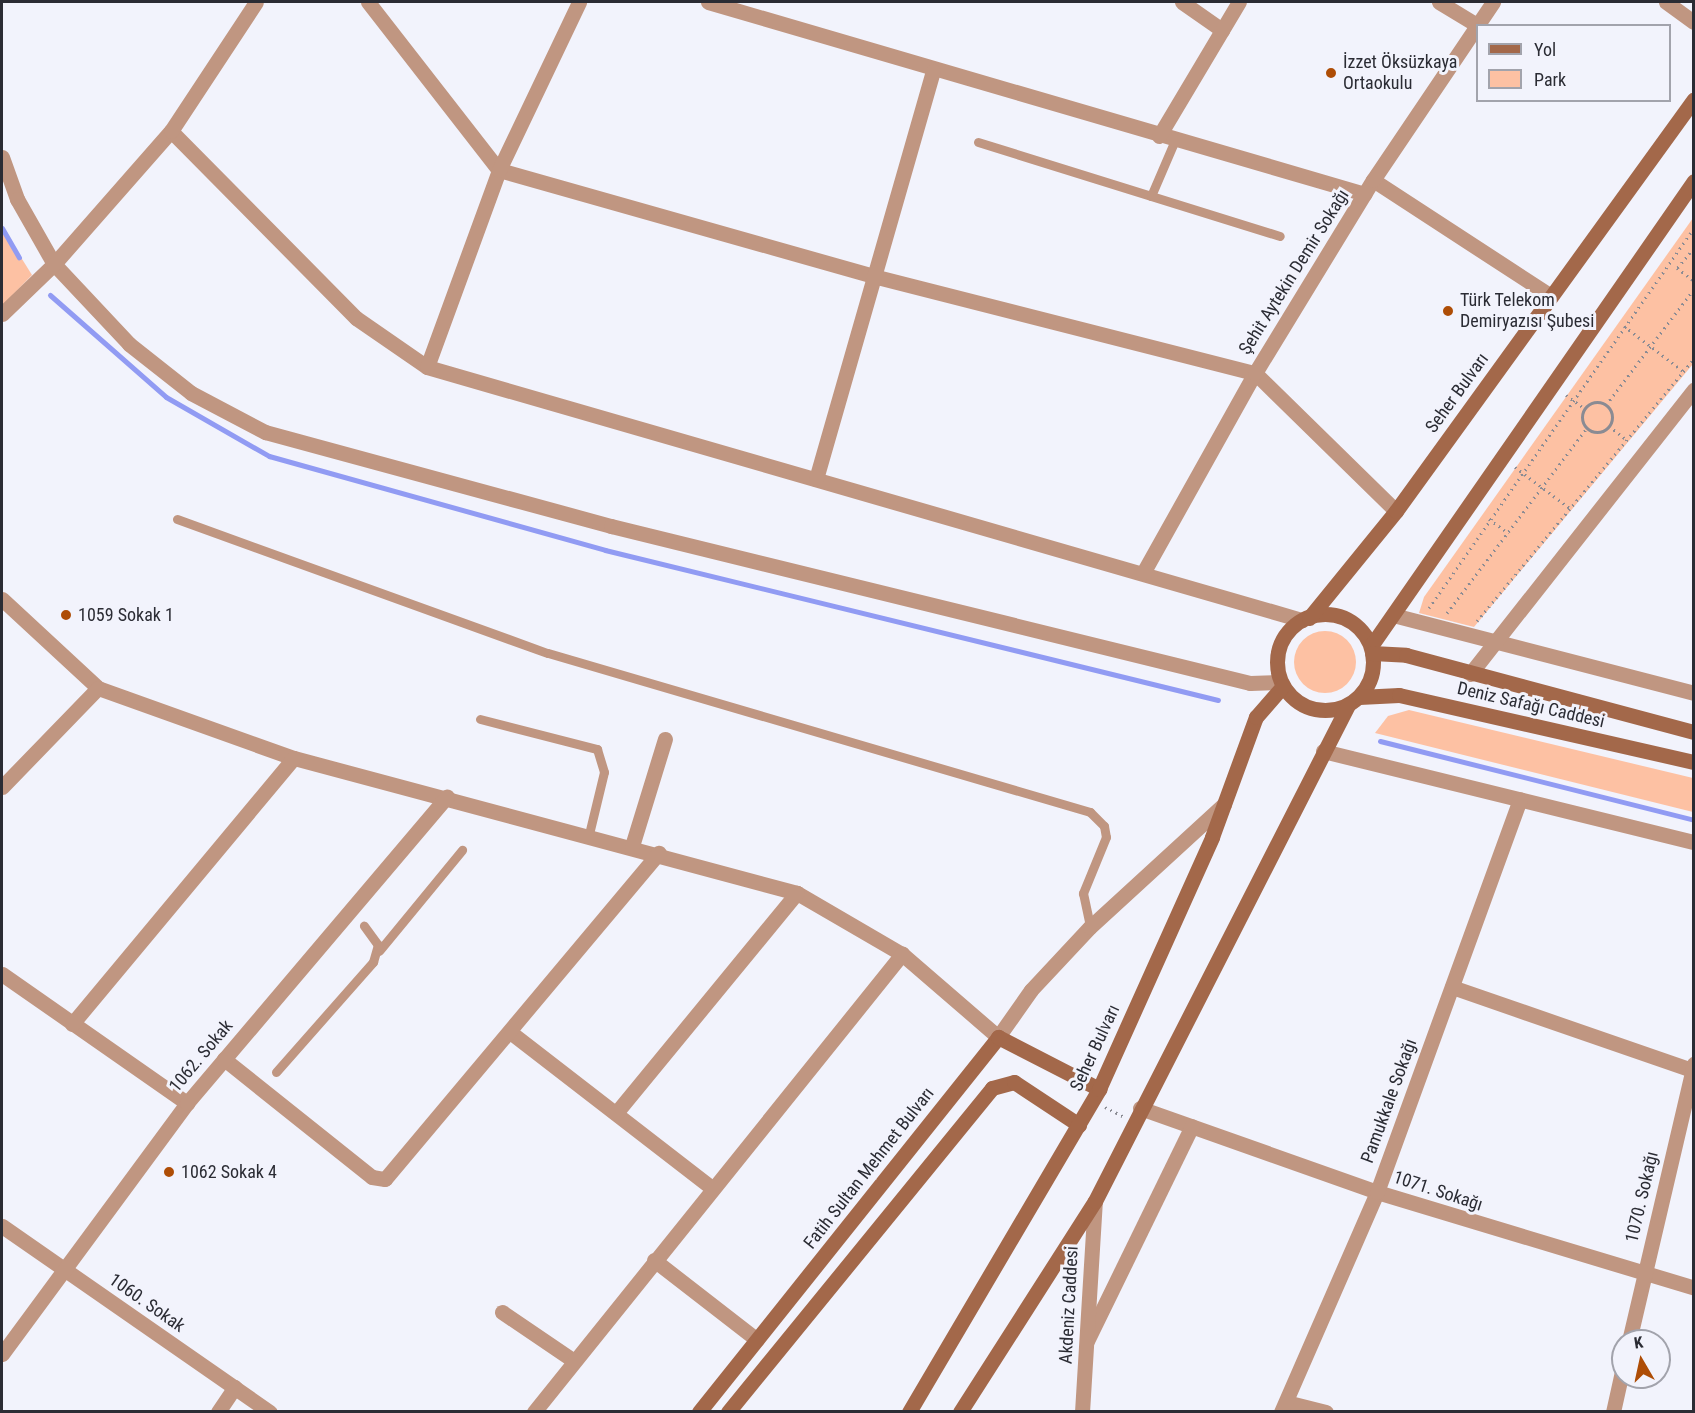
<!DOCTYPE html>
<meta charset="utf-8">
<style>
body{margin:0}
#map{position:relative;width:1695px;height:1413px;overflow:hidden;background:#f2f3fc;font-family:"Roboto Condensed",sans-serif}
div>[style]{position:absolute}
.green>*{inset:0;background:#fdc1a3}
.round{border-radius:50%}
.stream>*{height:5px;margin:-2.5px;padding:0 2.5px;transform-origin:2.5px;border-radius:2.5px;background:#919bf3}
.path>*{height:3px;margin-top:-1.5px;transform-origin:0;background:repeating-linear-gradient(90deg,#8a8b93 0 1.5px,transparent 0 6px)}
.path>.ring{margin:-1.5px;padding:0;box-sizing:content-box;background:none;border:3px solid #8a8b93;border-radius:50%}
.service>*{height:9px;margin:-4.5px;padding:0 4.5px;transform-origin:4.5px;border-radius:4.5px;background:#c09681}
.minor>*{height:15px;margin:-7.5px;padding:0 7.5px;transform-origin:7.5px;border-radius:7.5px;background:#c09681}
.tertiary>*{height:15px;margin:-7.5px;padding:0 7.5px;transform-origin:7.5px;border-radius:7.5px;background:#c09681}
.secondary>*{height:15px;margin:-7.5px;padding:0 7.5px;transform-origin:7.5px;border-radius:7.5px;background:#a3684a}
.secondary>.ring{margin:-7.5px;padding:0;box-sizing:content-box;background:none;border:15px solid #a3684a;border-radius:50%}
.dots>*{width:16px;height:16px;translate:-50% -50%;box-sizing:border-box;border:3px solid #f2f3fc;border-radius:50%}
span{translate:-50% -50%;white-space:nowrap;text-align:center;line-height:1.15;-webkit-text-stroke:6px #f2f3fc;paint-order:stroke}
.poi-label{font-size:18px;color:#2b2c34}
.left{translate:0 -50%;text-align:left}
.street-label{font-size:18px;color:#2b2c34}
.frame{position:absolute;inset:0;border:3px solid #2b2c34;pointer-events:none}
.legend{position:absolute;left:1476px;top:24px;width:195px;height:78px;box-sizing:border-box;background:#f2f3fc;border:2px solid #a2a3ac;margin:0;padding:8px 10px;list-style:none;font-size:18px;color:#2b2c34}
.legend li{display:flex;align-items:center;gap:12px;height:30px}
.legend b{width:30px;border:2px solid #a2a3ac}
.north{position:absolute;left:1611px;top:1329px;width:60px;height:60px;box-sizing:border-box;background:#f2f3fc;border:2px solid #a2a3ac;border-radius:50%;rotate:351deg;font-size:16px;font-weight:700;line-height:24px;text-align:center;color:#2b2c34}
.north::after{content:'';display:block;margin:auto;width:21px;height:27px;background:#ae4d06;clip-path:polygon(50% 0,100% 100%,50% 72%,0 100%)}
</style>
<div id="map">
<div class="green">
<i style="clip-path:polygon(1693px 218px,1693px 364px,1474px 627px,1419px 613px,1424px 597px)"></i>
<i style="clip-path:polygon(2px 227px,32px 275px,2px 306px)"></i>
<i class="round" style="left:1294px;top:631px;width:62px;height:62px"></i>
<i style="clip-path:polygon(1409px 710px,1693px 778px,1693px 812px,1375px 733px,1388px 716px)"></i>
</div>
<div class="stream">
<i style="left:2px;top:228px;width:34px;rotate:60deg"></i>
<i style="left:50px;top:295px;width:154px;rotate:41.3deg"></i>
<i style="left:166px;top:397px;width:119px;rotate:29.8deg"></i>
<i style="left:269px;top:456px;width:349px;rotate:15.6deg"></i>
<i style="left:605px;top:550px;width:631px;rotate:13.75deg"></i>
<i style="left:1380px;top:741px;width:324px;rotate:14.1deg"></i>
</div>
<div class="path">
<i style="left:1694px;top:248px;width:26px;rotate:130deg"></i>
<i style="left:1677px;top:268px;width:21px;rotate:37deg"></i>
<i style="left:1624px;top:326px;width:74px;rotate:37.3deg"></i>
<i style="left:1566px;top:395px;width:24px;rotate:36deg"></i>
<i class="ring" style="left:1582px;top:402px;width:27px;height:27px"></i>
<i style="left:1606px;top:405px;width:146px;rotate:-52.8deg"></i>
<i style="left:1609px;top:426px;width:23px;rotate:38deg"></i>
<i style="left:1515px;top:467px;width:70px;rotate:36.9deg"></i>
<i style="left:1489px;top:519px;width:24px;rotate:36deg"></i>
<i style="left:1429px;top:608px;width:463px;rotate:-55.1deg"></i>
<i style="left:1447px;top:613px;width:232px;rotate:-52.9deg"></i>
<i style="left:1477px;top:621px;width:340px;rotate:-50.4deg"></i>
<i style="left:1105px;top:1107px;width:20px;rotate:27deg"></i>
</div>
<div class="service">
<i style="left:978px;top:142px;width:316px;rotate:17.3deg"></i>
<i style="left:1151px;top:196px;width:61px;rotate:-66.8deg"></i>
<i style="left:177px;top:519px;width:394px;rotate:19.9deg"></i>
<i style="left:548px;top:653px;width:565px;rotate:16.35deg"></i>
<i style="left:1090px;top:812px;width:20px;rotate:45deg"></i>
<i style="left:1104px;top:826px;width:11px;rotate:80deg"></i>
<i style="left:1106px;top:837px;width:61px;rotate:112.3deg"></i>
<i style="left:1083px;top:893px;width:35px;rotate:78deg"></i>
<i style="left:480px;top:719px;width:121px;rotate:14.4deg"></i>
<i style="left:597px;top:749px;width:24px;rotate:73deg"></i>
<i style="left:604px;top:772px;width:64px;rotate:103.6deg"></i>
<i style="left:379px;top:951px;width:131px;rotate:-50.6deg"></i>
<i style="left:276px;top:1072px;width:147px;rotate:-48.6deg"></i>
<i style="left:373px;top:962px;width:18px;rotate:-74deg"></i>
<i style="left:378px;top:945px;width:24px;rotate:-126deg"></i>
</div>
<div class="minor">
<i style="left:368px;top:2px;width:213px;rotate:52.1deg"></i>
<i style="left:499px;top:170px;width:393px;rotate:15.8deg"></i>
<i style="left:877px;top:277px;width:390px;rotate:14.3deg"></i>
<i style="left:1255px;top:373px;width:197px;rotate:44.4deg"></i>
<i style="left:708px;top:2px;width:684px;rotate:16.29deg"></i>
<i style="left:1182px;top:2px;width:49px;rotate:35deg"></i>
<i style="left:1439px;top:2px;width:44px;rotate:31.2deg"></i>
<i style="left:1666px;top:2px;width:34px;rotate:36deg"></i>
<i style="left:171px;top:131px;width:263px;rotate:45.3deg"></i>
<i style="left:356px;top:318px;width:86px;rotate:34.6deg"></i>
<i style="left:427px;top:367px;width:911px;rotate:16.13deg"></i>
<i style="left:1159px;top:136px;width:156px;rotate:-59.2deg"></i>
<i style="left:2px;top:157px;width:45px;rotate:70.3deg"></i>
<i style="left:17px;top:199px;width:75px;rotate:60.4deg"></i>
<i style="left:54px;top:264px;width:110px;rotate:46.8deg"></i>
<i style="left:129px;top:344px;width:79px;rotate:38.3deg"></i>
<i style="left:191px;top:393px;width:84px;rotate:27.8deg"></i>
<i style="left:265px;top:432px;width:359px;rotate:15.2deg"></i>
<i style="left:611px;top:526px;width:658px;rotate:13.8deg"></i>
<i style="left:1250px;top:683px;width:31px;rotate:-2deg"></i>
<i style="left:1373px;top:180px;width:212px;rotate:33.1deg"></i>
<i style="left:2px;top:314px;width:72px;rotate:-43.9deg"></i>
<i style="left:54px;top:264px;width:177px;rotate:-48.7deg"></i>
<i style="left:171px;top:131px;width:154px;rotate:-56.6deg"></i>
<i style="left:427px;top:367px;width:210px;rotate:-69.9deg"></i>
<i style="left:499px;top:170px;width:186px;rotate:-64.5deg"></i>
<i style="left:816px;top:479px;width:424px;rotate:-74deg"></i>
<i style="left:1143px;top:573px;width:229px;rotate:-60.8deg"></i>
<i style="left:1255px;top:373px;width:226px;rotate:-58.6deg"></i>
<i style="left:1373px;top:180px;width:215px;rotate:-56deg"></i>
<i style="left:2px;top:599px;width:131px;rotate:42.8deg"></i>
<i style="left:98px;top:688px;width:208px;rotate:19.7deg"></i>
<i style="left:294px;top:758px;width:521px;rotate:15.02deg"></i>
<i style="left:797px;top:893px;width:121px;rotate:30.2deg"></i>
<i style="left:902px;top:954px;width:127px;rotate:40.8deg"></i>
<i style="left:998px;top:1037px;width:57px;rotate:-54.9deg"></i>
<i style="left:1031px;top:990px;width:86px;rotate:-46.9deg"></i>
<i style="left:1090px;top:927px;width:182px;rotate:-42.5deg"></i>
<i style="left:1393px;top:615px;width:311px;rotate:14.5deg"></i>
<i style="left:1470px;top:674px;width:362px;rotate:-51.8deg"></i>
<i style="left:1323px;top:751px;width:382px;rotate:13.8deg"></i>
<i style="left:2px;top:787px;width:138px;rotate:-45.9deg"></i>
<i style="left:632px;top:846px;width:112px;rotate:-72.9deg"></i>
<i style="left:2px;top:974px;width:226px;rotate:34.9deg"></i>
<i style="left:1452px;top:987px;width:256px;rotate:19.1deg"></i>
<i style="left:72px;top:1024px;width:346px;rotate:-50.2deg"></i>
<i style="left:510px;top:1032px;width:255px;rotate:37.7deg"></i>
<i style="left:224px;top:1059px;width:189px;rotate:38.6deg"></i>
<i style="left:372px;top:1177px;width:13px;rotate:9deg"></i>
<i style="left:385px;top:1179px;width:426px;rotate:-50deg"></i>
<i style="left:1140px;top:1108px;width:251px;rotate:19.5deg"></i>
<i style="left:1377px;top:1192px;width:331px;rotate:16.8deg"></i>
<i style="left:616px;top:1113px;width:285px;rotate:-50.6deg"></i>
<i style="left:2px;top:1226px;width:326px;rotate:34.8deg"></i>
<i style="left:654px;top:1260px;width:130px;rotate:37.8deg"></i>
<i style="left:502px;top:1312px;width:87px;rotate:34.2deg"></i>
<i style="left:1087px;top:1341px;width:239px;rotate:-64deg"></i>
<i style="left:1629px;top:1341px;width:285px;rotate:-76.8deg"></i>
<i style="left:2px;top:1354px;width:312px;rotate:-53.6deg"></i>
<i style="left:187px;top:1103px;width:402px;rotate:-49.7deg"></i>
<i style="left:1286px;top:1402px;width:41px;rotate:14deg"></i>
<i style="left:218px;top:1412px;width:30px;rotate:-56deg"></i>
<i style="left:534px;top:1412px;width:588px;rotate:-51.22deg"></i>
<i style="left:1281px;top:1412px;width:240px;rotate:-66.4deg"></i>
<i style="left:1377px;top:1192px;width:418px;rotate:-70deg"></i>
<i style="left:1613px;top:1412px;width:46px;rotate:-77.5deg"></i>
</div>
<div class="tertiary">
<i style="left:1082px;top:1412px;width:211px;rotate:-86.5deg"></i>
</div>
<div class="secondary">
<i class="ring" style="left:1277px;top:614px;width:81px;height:81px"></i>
<i style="left:1309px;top:618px;width:138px;rotate:-50.9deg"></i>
<i style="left:1396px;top:511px;width:508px;rotate:-54.12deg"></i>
<i style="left:1371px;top:646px;width:566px;rotate:-55.22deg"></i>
<i style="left:1372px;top:653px;width:34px;rotate:3deg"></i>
<i style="left:1406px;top:655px;width:298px;rotate:15deg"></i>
<i style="left:1359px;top:697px;width:40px;rotate:-2.9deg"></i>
<i style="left:1399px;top:695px;width:303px;rotate:12.8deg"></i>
<i style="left:699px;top:1412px;width:480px;rotate:-51.4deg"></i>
<i style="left:998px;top:1037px;width:114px;rotate:27.2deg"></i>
<i style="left:728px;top:1412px;width:418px;rotate:-50.8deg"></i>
<i style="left:992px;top:1088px;width:23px;rotate:-15deg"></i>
<i style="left:1014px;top:1082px;width:78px;rotate:33.5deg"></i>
<i style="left:909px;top:1412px;width:375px;rotate:-59.5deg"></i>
<i style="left:1099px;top:1089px;width:276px;rotate:-65.8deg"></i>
<i style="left:1212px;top:837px;width:128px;rotate:-69.9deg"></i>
<i style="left:1256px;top:717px;width:41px;rotate:-48.9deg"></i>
<i style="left:960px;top:1412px;width:250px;rotate:-57.4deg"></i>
<i style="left:1095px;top:1201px;width:557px;rotate:-62.97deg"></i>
</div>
<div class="dots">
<i style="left:1331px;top:73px;background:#ae4d06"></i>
<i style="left:1448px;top:311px;background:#ae4d06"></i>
<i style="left:66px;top:615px;background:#ae4d06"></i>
<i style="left:169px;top:1172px;background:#ae4d06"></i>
</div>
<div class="poi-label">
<span class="left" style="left:1343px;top:73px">İzzet Öksüzkaya<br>Ortaokulu</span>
<span class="left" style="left:1460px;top:311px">Türk Telekom<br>Demiryazısı Şubesi</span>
<span class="left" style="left:78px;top:615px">1059 Sokak 1</span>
<span class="left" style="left:181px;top:1172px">1062 Sokak 4</span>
</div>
<div class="street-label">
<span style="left:1294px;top:272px;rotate:-58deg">Şehit Aytekin Demir Sokağı</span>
<span style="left:1457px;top:393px;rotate:-54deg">Seher Bulvarı</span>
<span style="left:1531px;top:705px;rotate:13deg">Deniz Safağı Caddesi</span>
<span style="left:1095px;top:1048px;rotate:-65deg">Seher Bulvarı</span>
<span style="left:201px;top:1056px;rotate:-50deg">1062. Sokak</span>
<span style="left:1389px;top:1101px;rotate:-70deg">Pamukkale Sokağı</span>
<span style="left:869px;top:1168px;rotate:-52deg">Fatih Sultan Mehmet Bulvarı</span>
<span style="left:1438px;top:1191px;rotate:18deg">1071. Sokağı</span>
<span style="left:1642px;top:1197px;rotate:-77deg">1070. Sokağı</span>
<span style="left:147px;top:1303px;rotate:35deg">1060. Sokak</span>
<span style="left:1069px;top:1305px;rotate:-87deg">Akdeniz Caddesi</span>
</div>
<div class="frame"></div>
<ul class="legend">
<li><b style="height:8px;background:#a3684a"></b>Yol</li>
<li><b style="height:16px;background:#fdc1a3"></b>Park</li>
</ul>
<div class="north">K</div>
</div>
